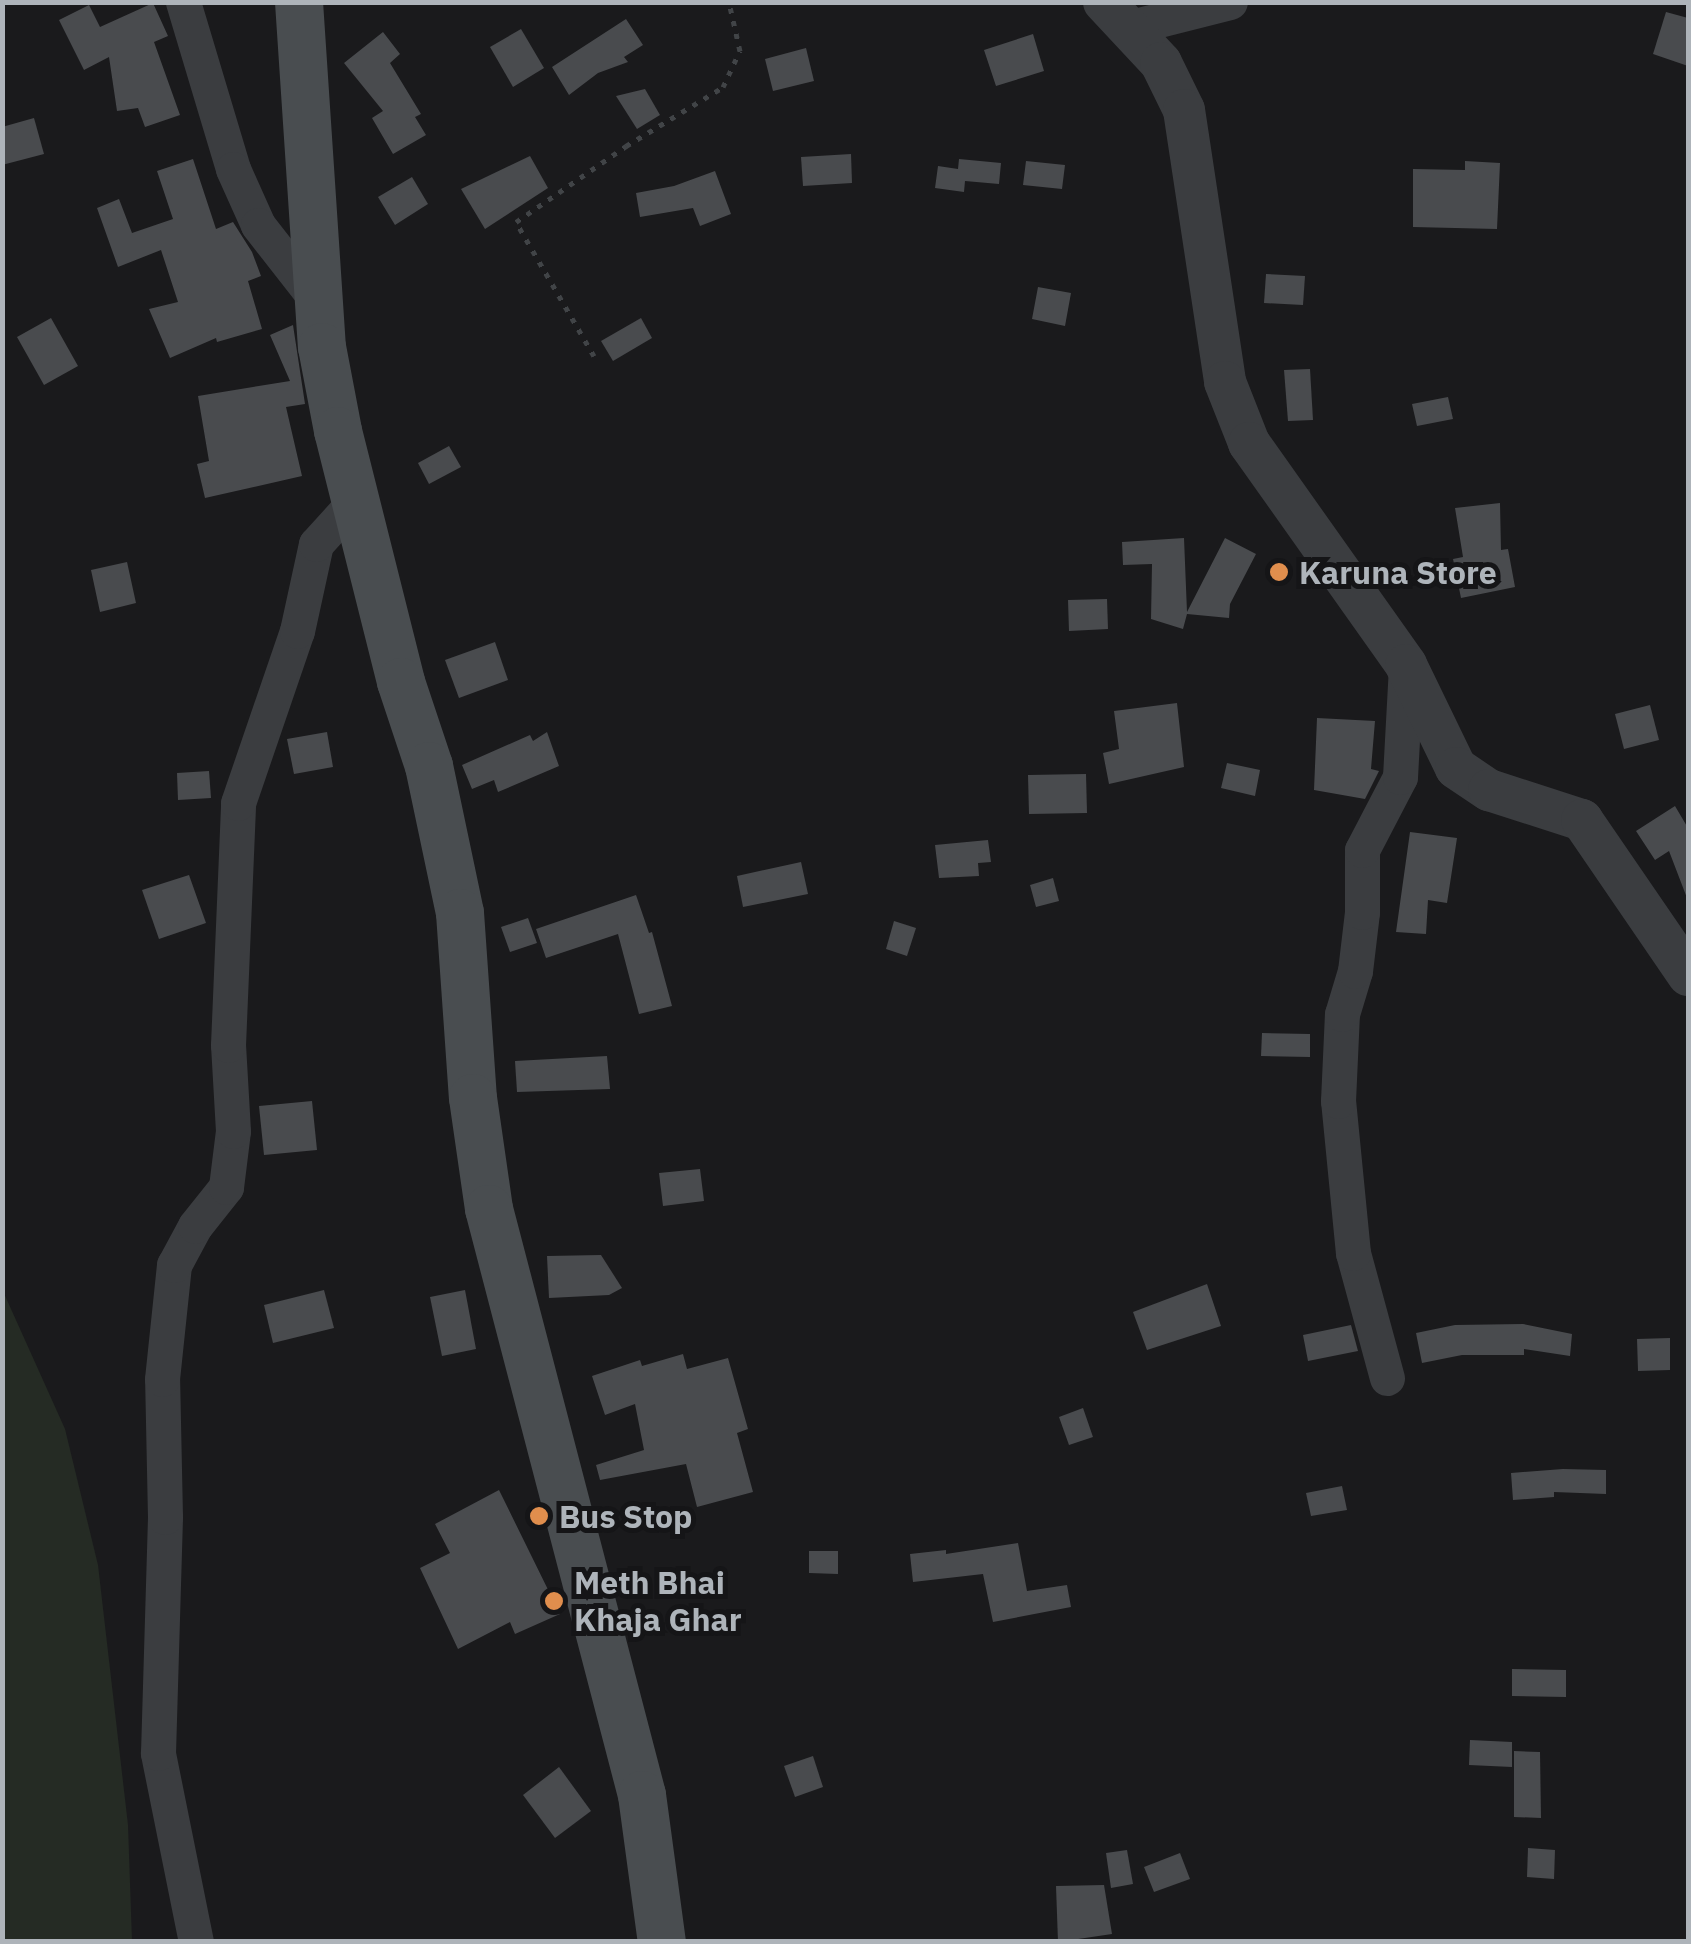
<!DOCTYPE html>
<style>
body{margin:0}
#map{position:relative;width:1691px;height:1944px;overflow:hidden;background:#1a1a1c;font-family:"IBM Plex Sans",sans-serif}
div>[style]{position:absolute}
.green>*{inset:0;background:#252b24}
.building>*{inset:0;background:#494b4e}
.path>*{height:5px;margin-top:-2.5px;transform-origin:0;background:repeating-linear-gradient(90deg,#414447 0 5px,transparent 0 13px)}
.minor>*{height:35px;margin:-17.5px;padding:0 17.5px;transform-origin:17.5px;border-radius:17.5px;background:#3b3d40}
.tertiary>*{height:42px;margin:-21px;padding:0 21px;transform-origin:21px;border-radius:21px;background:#3b3d40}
.secondary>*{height:48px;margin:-24px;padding:0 24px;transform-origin:24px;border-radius:24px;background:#494d50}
.dots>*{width:28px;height:28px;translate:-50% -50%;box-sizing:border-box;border:5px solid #151517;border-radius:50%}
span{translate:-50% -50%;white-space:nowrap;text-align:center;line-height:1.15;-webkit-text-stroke:10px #151517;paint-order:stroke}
.poi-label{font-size:32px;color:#aeb4ba;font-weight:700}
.left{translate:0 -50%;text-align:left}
.frame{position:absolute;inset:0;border:5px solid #aeb4ba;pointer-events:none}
</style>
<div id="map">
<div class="green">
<i style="clip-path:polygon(2px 1289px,65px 1429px,98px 1565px,128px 1825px,132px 1941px,3px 1941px)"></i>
</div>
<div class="building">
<i style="clip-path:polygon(153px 3px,168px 36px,154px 42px,180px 115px,145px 127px,138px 108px,117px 111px,109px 57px,84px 70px,59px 20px,89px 5px,100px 27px)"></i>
<i style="clip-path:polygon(1666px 12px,1688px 18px,1688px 66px,1653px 54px)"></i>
<i style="clip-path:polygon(626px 19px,643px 45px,624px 57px,628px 62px,598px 73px,569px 95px,552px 67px)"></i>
<i style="clip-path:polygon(521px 29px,544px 68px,513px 87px,490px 47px)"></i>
<i style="clip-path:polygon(383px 32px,400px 54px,390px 63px,421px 114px,415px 117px,426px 135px,393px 154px,372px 118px,383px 111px,344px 63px)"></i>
<i style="clip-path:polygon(1033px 34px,1044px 71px,996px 86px,984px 50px)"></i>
<i style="clip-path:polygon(806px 48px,814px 81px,773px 91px,765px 59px)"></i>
<i style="clip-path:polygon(645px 89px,660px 115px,637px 129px,616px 96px)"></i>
<i style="clip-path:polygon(34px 118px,44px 154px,2px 165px,2px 127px)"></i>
<i style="clip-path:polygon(851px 154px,852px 183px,803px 186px,801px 157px)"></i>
<i style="clip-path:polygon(530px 156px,548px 188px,485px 229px,461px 189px)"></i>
<i style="clip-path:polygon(193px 159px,216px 229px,233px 222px,252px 252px,261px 276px,248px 281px,262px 329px,217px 342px,216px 338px,170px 358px,149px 309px,178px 302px,161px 250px,118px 267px,97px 208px,119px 199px,132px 233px,173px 219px,157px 171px)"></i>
<i style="clip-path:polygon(959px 159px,1001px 163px,999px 184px,965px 181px,964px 192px,935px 188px,938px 166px,958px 169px)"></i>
<i style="clip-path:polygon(1026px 161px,1065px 165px,1062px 189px,1023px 185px)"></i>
<i style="clip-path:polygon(1465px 161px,1500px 163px,1497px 229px,1413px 227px,1413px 169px,1465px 170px)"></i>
<i style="clip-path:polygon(715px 171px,731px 214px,700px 226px,693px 208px,640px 217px,636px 193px,674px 186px)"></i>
<i style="clip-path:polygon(412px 177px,428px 204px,395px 225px,378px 197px)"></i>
<i style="clip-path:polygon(1266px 274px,1305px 276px,1303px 305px,1264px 303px)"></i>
<i style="clip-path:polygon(1038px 287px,1071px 293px,1065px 326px,1032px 319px)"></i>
<i style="clip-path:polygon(51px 318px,78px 366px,44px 385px,17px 337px)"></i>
<i style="clip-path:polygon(641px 318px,652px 338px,613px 361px,601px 341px)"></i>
<i style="clip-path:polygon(293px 325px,305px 404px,286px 407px,302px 476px,205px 498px,197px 464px,209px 461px,198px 396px,290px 381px,270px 335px)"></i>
<i style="clip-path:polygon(1310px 369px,1313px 420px,1288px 421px,1284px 370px)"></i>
<i style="clip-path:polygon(1448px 397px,1453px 419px,1417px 426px,1412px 404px)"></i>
<i style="clip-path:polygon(449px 446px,461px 467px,429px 484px,418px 463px)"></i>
<i style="clip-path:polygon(1500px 503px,1501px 550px,1508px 549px,1515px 587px,1461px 598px,1453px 559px,1463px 557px,1455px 508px)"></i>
<i style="clip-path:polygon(1184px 538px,1187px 612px,1225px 538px,1256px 554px,1230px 604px,1229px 618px,1187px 614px,1183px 629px,1151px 619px,1152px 564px,1123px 565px,1122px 542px)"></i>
<i style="clip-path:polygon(127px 562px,136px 603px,100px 612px,91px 570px)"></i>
<i style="clip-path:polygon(1107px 599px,1108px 629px,1069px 631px,1068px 600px)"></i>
<i style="clip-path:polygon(495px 642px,508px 680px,459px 698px,445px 660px)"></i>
<i style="clip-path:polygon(1177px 703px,1184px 767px,1109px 784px,1103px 753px,1119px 749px,1114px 711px)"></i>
<i style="clip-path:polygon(1650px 705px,1659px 740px,1624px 749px,1615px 714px)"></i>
<i style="clip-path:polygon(1317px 718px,1375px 721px,1371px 769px,1379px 771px,1365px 799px,1314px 790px)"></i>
<i style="clip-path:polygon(327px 732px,333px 767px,294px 774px,287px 739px)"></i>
<i style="clip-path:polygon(547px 732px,559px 766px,498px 792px,494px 780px,472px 789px,462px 765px,530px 735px,533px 741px)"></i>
<i style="clip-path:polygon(1227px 763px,1260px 770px,1255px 796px,1221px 788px)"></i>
<i style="clip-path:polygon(209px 771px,211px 798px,178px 800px,177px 773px)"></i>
<i style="clip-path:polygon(1086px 774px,1087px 813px,1029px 814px,1028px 775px)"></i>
<i style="clip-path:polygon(1675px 806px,1688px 828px,1687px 898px,1669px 851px,1655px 860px,1636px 831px)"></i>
<i style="clip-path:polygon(1410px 832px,1457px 838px,1447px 903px,1428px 900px,1426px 934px,1396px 932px)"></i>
<i style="clip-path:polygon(988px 840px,991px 862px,978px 863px,979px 876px,939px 878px,935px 845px)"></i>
<i style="clip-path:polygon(801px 862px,808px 894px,743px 907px,737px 876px)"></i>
<i style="clip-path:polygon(189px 875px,206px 923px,159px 939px,142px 890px)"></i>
<i style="clip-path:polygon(1053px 878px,1059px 901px,1036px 907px,1030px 885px)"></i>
<i style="clip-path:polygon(636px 895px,649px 933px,652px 932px,672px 1006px,639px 1014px,618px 934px,546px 958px,536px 929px)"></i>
<i style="clip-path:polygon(528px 918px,537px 943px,510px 952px,501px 927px)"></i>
<i style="clip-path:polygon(894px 921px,916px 928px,907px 956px,886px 949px)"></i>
<i style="clip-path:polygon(1262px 1033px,1310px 1034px,1310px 1057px,1261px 1056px)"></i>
<i style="clip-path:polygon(607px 1056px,610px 1089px,517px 1092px,515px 1061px)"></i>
<i style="clip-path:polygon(312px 1101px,317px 1150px,264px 1155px,259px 1106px)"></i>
<i style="clip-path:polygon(700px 1169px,704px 1201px,663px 1206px,659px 1173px)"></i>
<i style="clip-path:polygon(601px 1255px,622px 1288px,609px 1295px,549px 1298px,547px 1256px)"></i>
<i style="clip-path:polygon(1207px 1284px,1221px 1326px,1147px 1350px,1133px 1312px)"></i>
<i style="clip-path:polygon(324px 1290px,334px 1328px,273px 1343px,264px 1305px)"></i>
<i style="clip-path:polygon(465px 1290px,476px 1349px,442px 1356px,430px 1297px)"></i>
<i style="clip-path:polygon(1523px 1324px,1572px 1334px,1570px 1356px,1524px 1349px,1524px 1355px,1462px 1355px,1422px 1363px,1416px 1333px,1455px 1325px)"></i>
<i style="clip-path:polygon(1351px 1325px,1358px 1351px,1308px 1361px,1303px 1335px)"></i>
<i style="clip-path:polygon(1670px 1338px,1670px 1370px,1638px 1371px,1637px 1339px)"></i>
<i style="clip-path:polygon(683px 1354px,687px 1369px,728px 1358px,748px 1429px,737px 1433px,753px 1492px,697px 1507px,686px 1464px,600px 1480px,596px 1465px,644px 1450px,635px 1404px,605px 1415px,592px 1376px,640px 1360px,642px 1366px)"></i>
<i style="clip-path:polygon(1083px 1408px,1093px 1437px,1069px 1445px,1059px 1417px)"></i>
<i style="clip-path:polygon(1563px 1469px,1606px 1470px,1606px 1494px,1554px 1492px,1554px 1497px,1513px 1500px,1511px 1473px)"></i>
<i style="clip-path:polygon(1342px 1486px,1347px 1510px,1311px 1516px,1306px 1493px)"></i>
<i style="clip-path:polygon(499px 1490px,560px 1614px,515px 1634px,510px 1622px,458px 1649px,420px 1568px,450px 1553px,435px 1524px)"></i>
<i style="clip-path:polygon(1018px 1543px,1027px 1591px,1067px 1585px,1071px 1607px,993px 1622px,983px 1574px,913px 1582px,910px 1554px,946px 1550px,946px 1554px)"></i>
<i style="clip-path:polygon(809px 1551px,838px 1551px,838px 1574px,809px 1573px)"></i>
<i style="clip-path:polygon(1512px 1669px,1566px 1670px,1566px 1697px,1512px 1696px)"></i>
<i style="clip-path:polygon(1470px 1740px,1512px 1742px,1512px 1767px,1469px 1765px)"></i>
<i style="clip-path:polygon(1514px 1751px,1540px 1752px,1541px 1818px,1514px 1817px)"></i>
<i style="clip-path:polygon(813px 1756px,823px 1787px,795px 1797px,784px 1766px)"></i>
<i style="clip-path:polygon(559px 1767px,591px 1811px,555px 1838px,523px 1795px)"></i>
<i style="clip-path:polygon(1528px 1848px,1555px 1850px,1554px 1879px,1527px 1877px)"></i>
<i style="clip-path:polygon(1127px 1850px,1133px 1884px,1111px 1888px,1106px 1853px)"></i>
<i style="clip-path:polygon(1180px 1853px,1190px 1879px,1154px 1892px,1144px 1867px)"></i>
<i style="clip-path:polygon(1104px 1885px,1112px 1934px,1058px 1942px,1056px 1886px)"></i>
</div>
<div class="path">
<i style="left:594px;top:356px;width:155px;rotate:-120.2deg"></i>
<i style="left:516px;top:222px;width:134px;rotate:-34.6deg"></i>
<i style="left:626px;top:146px;width:114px;rotate:-31.3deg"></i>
<i style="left:723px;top:87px;width:40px;rotate:-65deg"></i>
<i style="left:740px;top:51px;width:50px;rotate:-102.7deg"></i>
</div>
<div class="minor">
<i style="left:183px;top:2px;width:174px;rotate:73.3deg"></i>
<i style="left:233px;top:169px;width:61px;rotate:65.9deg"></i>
<i style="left:258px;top:225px;width:93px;rotate:52deg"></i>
<i style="left:1131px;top:27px;width:102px;rotate:-14.2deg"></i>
<i style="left:1387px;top:1378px;width:130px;rotate:-105.2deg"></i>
<i style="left:1353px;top:1253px;width:153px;rotate:-95.6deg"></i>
<i style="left:1338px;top:1101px;width:87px;rotate:-87.4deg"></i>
<i style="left:1342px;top:1014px;width:45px;rotate:-73.2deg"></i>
<i style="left:1355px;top:971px;width:59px;rotate:-83.2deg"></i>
<i style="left:1362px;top:912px;width:62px;rotate:-90deg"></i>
<i style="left:1362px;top:850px;width:82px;rotate:-62.5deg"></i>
<i style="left:1400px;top:777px;width:112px;rotate:-86.9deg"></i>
<i style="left:196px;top:1942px;width:193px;rotate:-101.4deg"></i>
<i style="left:158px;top:1753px;width:236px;rotate:-88.3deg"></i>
<i style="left:165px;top:1517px;width:138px;rotate:-91.2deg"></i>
<i style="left:162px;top:1379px;width:115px;rotate:-84deg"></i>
<i style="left:174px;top:1265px;width:44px;rotate:-61.7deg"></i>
<i style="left:195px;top:1226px;width:50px;rotate:-51.5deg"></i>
<i style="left:226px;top:1187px;width:56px;rotate:-82.9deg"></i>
<i style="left:233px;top:1131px;width:86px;rotate:-93.3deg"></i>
<i style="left:228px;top:1045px;width:242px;rotate:-87.6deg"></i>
<i style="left:238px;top:803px;width:182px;rotate:-71.1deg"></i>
<i style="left:297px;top:631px;width:89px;rotate:-77.7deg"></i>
<i style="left:316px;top:544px;width:58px;rotate:-47.8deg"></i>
</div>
<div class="tertiary">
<i style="left:1104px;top:2px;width:83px;rotate:46.9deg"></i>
<i style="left:1161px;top:63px;width:52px;rotate:63.9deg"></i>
<i style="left:1184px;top:110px;width:275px;rotate:81.4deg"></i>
<i style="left:1225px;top:382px;width:66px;rotate:68.5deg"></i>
<i style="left:1249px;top:443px;width:272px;rotate:54.7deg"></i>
<i style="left:1406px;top:665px;width:114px;rotate:64.1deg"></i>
<i style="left:1456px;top:768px;width:40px;rotate:34deg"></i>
<i style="left:1489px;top:790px;width:98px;rotate:17.9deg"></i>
<i style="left:1582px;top:820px;width:188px;rotate:55.6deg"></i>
</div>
<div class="secondary">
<i style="left:299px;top:2px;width:346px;rotate:86.2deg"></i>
<i style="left:322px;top:347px;width:86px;rotate:79.2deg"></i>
<i style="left:338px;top:431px;width:259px;rotate:75.9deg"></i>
<i style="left:401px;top:682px;width:89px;rotate:71.6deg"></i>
<i style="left:429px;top:766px;width:150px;rotate:78.1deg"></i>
<i style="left:460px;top:913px;width:185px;rotate:86deg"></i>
<i style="left:473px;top:1098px;width:112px;rotate:81.8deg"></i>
<i style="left:489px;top:1209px;width:606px;rotate:75.37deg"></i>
<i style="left:642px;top:1795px;width:148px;rotate:82.3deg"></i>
</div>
<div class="dots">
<i style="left:1279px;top:572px;background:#e08e4d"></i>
<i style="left:539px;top:1516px;background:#e08e4d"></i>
<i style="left:554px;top:1601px;background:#e08e4d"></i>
</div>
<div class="poi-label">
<span class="left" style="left:1299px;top:572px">Karuna Store</span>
<span class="left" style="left:559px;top:1516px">Bus Stop</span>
<span class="left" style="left:574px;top:1601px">Meth Bhai<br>Khaja Ghar</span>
</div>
<div class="frame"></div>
</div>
